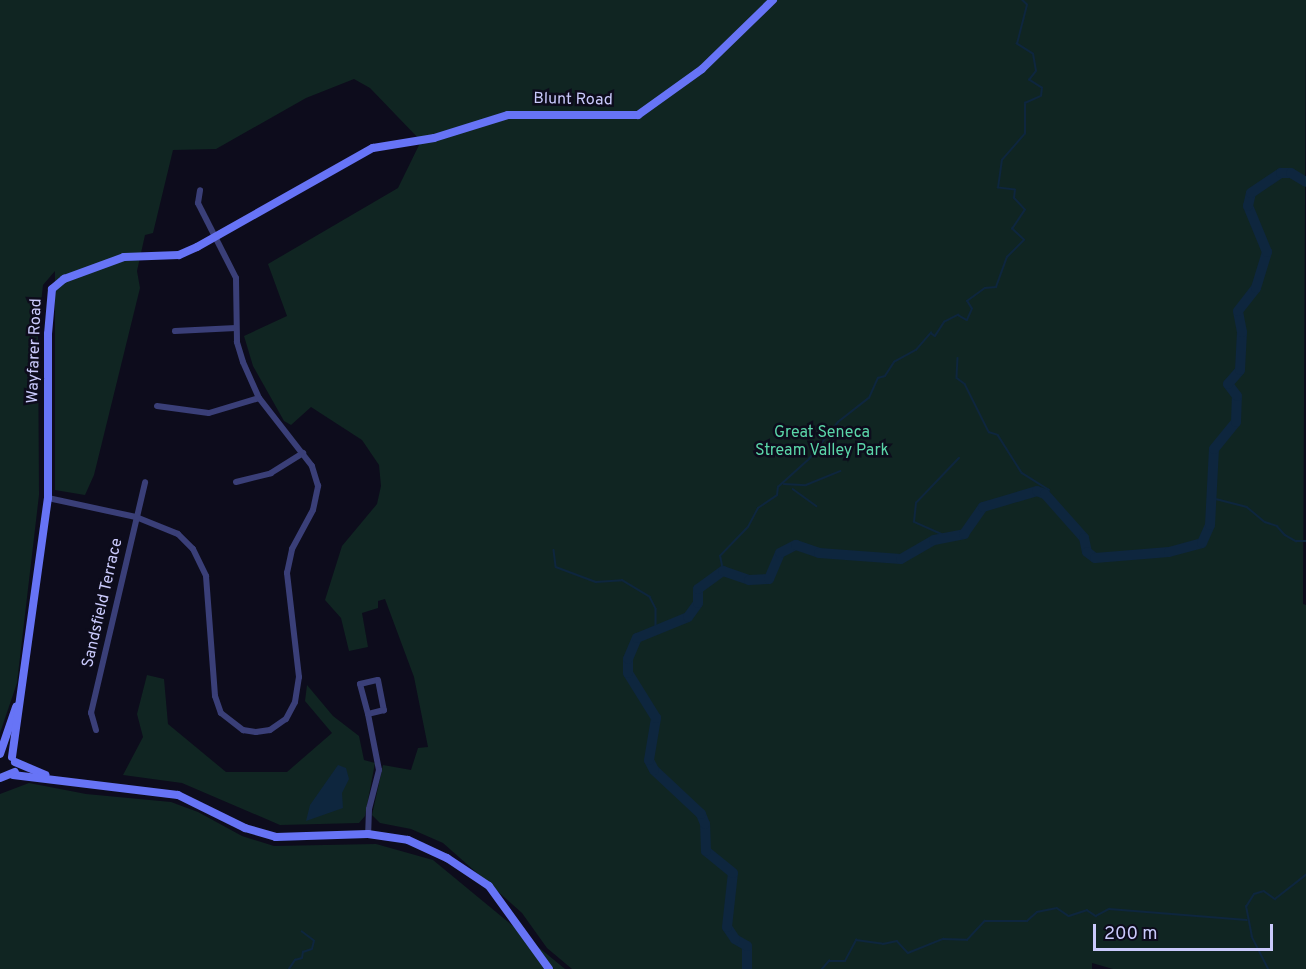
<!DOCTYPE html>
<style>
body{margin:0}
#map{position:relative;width:1306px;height:969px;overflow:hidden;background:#0d0c1c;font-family:Overpass,sans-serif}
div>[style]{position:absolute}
.green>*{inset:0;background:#102522}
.water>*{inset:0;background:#0e263e}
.stream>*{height:1.5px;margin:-0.75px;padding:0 0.75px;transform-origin:0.75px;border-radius:0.75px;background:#0e263e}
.river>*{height:10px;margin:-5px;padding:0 5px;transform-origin:5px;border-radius:5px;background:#0e263e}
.street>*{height:6px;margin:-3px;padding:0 3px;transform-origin:3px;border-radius:3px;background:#3a3f78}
.secondary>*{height:8px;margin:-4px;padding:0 4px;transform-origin:4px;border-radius:4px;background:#6774f6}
span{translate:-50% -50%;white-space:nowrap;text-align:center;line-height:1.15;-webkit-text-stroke:5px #0d0c1c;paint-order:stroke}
.street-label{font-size:16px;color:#cacafc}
.park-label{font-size:16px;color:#5bd6a9}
.scale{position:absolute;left:1093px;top:924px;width:180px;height:27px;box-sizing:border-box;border:3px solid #cacafc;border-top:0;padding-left:8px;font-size:18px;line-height:21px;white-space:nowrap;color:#cacafc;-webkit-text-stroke:4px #0d0c1c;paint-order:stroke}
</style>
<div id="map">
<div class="green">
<i style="clip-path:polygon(0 0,1306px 0,1303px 604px,1306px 605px,1306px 969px,1113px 969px,1092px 963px,1092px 969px,572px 969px,547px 948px,522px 913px,443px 843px,411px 829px,380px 823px,372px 815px,383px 765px,411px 770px,418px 748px,428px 747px,414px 677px,385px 599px,378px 601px,378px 608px,362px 613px,368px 647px,349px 651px,341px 618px,325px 600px,342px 546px,377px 504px,381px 486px,379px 465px,362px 440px,311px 407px,291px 425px,284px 421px,253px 366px,244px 336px,287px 316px,268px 264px,398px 188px,421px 141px,370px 88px,354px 79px,306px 98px,216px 149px,173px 150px,153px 233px,145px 235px,137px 271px,140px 288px,94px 475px,85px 495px,55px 490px,55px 271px,43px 285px,38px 330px,39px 495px,17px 683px,0 733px)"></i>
<i style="clip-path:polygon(147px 675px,164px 679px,168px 724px,226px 772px,287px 772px,332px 733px,305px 701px,307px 685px,333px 716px,359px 736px,364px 760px,375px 763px,365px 816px,359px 823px,280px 825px,182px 783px,123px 775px,143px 737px,137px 714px)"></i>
<i style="clip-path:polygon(29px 783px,86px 794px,171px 802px,198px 812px,242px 836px,274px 846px,376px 844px,433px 860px,565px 969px,0 969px,0 794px)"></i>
</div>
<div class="water">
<i style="clip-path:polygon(338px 765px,346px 768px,349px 779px,342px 793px,343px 808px,306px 821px,310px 805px)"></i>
</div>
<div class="stream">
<i style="left:958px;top:358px;width:20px;rotate:93deg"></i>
<i style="left:957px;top:378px;width:10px;rotate:37deg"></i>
<i style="left:965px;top:384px;width:54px;rotate:63.4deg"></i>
<i style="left:989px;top:432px;width:9px;rotate:18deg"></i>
<i style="left:998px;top:435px;width:45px;rotate:57.7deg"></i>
<i style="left:1022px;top:473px;width:32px;rotate:32deg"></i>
<i style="left:1049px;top:490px;width:6px;rotate:135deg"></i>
<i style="left:784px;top:484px;width:22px;rotate:3deg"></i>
<i style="left:806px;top:485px;width:37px;rotate:-22deg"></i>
<i style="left:793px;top:489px;width:29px;rotate:36deg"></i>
<i style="left:1208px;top:497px;width:40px;rotate:14.4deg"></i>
<i style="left:1247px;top:507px;width:23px;rotate:40deg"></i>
<i style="left:1265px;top:522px;width:13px;rotate:18deg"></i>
<i style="left:1277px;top:526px;width:12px;rotate:48deg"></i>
<i style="left:1285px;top:535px;width:13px;rotate:29deg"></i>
<i style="left:1296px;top:541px;width:10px"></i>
<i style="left:947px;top:537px;width:36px;rotate:-156deg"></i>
<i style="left:914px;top:522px;width:19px;rotate:-84deg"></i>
<i style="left:916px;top:503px;width:62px;rotate:-46.3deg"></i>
<i style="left:554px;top:550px;width:17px;rotate:83deg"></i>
<i style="left:556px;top:567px;width:43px;rotate:20.6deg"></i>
<i style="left:596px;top:582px;width:26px;rotate:-4deg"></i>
<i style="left:622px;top:580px;width:33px;rotate:31deg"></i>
<i style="left:650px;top:597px;width:13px;rotate:63deg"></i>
<i style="left:656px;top:609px;width:20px;rotate:90deg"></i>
<i style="left:723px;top:571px;width:15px;rotate:-101deg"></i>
<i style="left:720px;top:556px;width:40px;rotate:-46deg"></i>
<i style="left:748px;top:527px;width:21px;rotate:-62deg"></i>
<i style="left:758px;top:508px;width:23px;rotate:-34deg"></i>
<i style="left:777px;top:495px;width:8px;rotate:-83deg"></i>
<i style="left:778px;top:487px;width:42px;rotate:-42.1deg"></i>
<i style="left:809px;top:459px;width:47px;rotate:-51.9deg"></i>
<i style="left:838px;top:422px;width:39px;rotate:-38deg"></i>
<i style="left:869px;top:398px;width:22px;rotate:-66deg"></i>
<i style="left:878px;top:378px;width:7px;rotate:-16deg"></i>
<i style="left:885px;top:376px;width:17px;rotate:-57deg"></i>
<i style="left:894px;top:362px;width:25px;rotate:-29deg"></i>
<i style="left:916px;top:350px;width:23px;rotate:-49deg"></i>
<i style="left:931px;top:333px;width:5px;rotate:37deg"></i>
<i style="left:935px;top:336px;width:17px;rotate:-57deg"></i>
<i style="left:944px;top:322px;width:16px;rotate:-27deg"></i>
<i style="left:958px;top:315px;width:10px;rotate:29deg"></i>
<i style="left:967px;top:320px;width:12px;rotate:-66deg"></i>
<i style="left:972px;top:309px;width:9px;rotate:-122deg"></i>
<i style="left:967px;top:301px;width:22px;rotate:-36deg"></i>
<i style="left:985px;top:288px;width:11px;rotate:-5deg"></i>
<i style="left:996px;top:287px;width:32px;rotate:-70deg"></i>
<i style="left:1007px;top:257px;width:24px;rotate:-45deg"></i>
<i style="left:1024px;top:240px;width:16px;rotate:-137deg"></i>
<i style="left:1012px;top:229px;width:23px;rotate:-56deg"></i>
<i style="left:1025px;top:210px;width:16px;rotate:-133deg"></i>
<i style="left:1014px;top:198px;width:8px;rotate:-83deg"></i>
<i style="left:1015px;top:190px;width:17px;rotate:-173deg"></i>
<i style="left:998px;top:188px;width:28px;rotate:-82deg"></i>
<i style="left:1002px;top:160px;width:35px;rotate:-49deg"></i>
<i style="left:1025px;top:134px;width:31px;rotate:-90deg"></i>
<i style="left:1025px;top:103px;width:17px;rotate:-24deg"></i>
<i style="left:1041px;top:96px;width:8px;rotate:-83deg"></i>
<i style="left:1042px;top:88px;width:15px;rotate:-148deg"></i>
<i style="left:1029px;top:80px;width:11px;rotate:-52deg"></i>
<i style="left:1036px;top:71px;width:17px;rotate:-100deg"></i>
<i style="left:1033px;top:54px;width:19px;rotate:-148deg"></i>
<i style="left:1017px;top:44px;width:40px;rotate:-75.6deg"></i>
<i style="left:1027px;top:5px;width:7px;rotate:-135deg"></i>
<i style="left:289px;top:969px;width:11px;rotate:-56deg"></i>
<i style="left:295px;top:960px;width:7px;rotate:-16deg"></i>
<i style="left:302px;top:958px;width:6px;rotate:-81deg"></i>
<i style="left:303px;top:952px;width:9px;rotate:-18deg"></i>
<i style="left:312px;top:949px;width:8px;rotate:-76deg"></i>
<i style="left:314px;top:941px;width:15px;rotate:-143deg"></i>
<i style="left:822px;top:969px;width:11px;rotate:-49deg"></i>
<i style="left:829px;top:961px;width:16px"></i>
<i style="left:845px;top:961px;width:24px;rotate:-62deg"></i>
<i style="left:856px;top:940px;width:27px;rotate:8deg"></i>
<i style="left:883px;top:944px;width:14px;rotate:-12deg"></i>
<i style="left:897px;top:941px;width:16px;rotate:47deg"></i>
<i style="left:908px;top:953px;width:38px;rotate:-22deg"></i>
<i style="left:943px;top:939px;width:24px;rotate:2deg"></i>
<i style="left:967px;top:940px;width:26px;rotate:-47deg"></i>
<i style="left:985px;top:921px;width:42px"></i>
<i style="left:1027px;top:921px;width:13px;rotate:-42deg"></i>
<i style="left:1037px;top:912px;width:20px;rotate:-11deg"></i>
<i style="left:1057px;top:908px;width:14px;rotate:34deg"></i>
<i style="left:1069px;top:916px;width:19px;rotate:-18deg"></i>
<i style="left:1087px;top:910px;width:11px;rotate:34deg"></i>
<i style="left:1096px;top:916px;width:15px;rotate:-28deg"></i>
<i style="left:1109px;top:909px;width:138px;rotate:4.6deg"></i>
<i style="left:1268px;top:969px;width:36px;rotate:-117deg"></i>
<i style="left:1252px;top:937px;width:31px;rotate:-101deg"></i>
<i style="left:1246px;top:907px;width:15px;rotate:-58deg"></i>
<i style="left:1254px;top:894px;width:10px;rotate:-17deg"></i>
<i style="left:1264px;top:891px;width:14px;rotate:36deg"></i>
<i style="left:1275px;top:899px;width:39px;rotate:-38deg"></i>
</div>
<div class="river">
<i style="left:747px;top:969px;width:23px;rotate:-90deg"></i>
<i style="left:747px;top:946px;width:14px;rotate:-150deg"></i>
<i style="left:735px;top:939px;width:14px;rotate:-124deg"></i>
<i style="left:727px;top:927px;width:54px;rotate:-83.7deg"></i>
<i style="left:733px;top:873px;width:35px;rotate:-141deg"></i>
<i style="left:706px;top:851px;width:27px;rotate:-92deg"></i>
<i style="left:705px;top:824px;width:11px;rotate:-112deg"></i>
<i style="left:701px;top:814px;width:64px;rotate:-136.9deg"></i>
<i style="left:654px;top:770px;width:11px;rotate:-117deg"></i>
<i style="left:649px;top:760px;width:43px;rotate:-80.5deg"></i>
<i style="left:656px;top:718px;width:53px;rotate:-121.9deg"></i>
<i style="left:628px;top:673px;width:14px;rotate:-90deg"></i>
<i style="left:628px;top:659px;width:23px;rotate:-67deg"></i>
<i style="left:637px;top:638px;width:55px;rotate:-22.4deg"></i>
<i style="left:688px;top:617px;width:17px;rotate:-54deg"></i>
<i style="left:698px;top:603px;width:14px;rotate:-90deg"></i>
<i style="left:698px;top:589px;width:31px;rotate:-36deg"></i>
<i style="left:723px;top:571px;width:28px;rotate:19deg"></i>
<i style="left:749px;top:580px;width:20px;rotate:-3deg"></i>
<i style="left:769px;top:579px;width:28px;rotate:-67deg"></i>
<i style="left:780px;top:553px;width:18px;rotate:-27deg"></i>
<i style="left:796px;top:545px;width:24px;rotate:19deg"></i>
<i style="left:819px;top:553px;width:82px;rotate:4.2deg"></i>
<i style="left:901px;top:559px;width:38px;rotate:-30deg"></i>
<i style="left:934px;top:540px;width:31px;rotate:-11deg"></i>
<i style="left:964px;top:534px;width:33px;rotate:-55deg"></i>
<i style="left:983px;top:507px;width:56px;rotate:-16.5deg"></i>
<i style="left:1037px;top:491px;width:9px;rotate:21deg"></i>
<i style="left:1045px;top:494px;width:59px;rotate:48.4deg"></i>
<i style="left:1084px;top:538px;width:14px;rotate:78deg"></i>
<i style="left:1087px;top:552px;width:10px;rotate:37deg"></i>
<i style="left:1095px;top:558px;width:74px;rotate:-4.6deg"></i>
<i style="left:1169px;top:552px;width:34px;rotate:-15deg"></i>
<i style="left:1202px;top:543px;width:20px;rotate:-66deg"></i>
<i style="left:1210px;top:525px;width:76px;rotate:-87deg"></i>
<i style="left:1214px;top:449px;width:35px;rotate:-51deg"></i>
<i style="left:1236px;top:422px;width:26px;rotate:-88deg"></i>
<i style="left:1237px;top:396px;width:15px;rotate:-127deg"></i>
<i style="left:1228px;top:384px;width:18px;rotate:-49deg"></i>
<i style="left:1240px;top:370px;width:38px;rotate:-87deg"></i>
<i style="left:1242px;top:332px;width:21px;rotate:-101deg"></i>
<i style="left:1238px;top:311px;width:29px;rotate:-52deg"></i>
<i style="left:1256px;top:288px;width:38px;rotate:-73deg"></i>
<i style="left:1267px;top:252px;width:50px;rotate:-112.4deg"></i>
<i style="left:1248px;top:206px;width:13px;rotate:-77deg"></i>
<i style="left:1251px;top:193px;width:36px;rotate:-34deg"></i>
<i style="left:1281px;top:173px;width:10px"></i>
<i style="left:1291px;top:173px;width:17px;rotate:31deg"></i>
</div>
<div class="street">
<i style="left:175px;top:331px;width:61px;rotate:-2.8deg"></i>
<i style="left:157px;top:406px;width:52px;rotate:7.7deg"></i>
<i style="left:209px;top:413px;width:52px;rotate:-16.7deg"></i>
<i style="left:236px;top:482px;width:36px;rotate:-14deg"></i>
<i style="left:271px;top:473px;width:38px;rotate:-32deg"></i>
<i style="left:48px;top:498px;width:90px;rotate:12.2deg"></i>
<i style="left:136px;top:517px;width:45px;rotate:22deg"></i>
<i style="left:178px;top:534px;width:21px;rotate:45deg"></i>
<i style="left:193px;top:549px;width:30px;rotate:64deg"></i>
<i style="left:206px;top:576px;width:120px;rotate:85.7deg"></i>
<i style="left:215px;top:696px;width:18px;rotate:71deg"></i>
<i style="left:221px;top:713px;width:28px;rotate:38deg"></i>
<i style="left:243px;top:730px;width:13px;rotate:9deg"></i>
<i style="left:256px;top:732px;width:14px;rotate:-8deg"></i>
<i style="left:270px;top:730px;width:19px;rotate:-35deg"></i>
<i style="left:286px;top:719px;width:19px;rotate:-62deg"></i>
<i style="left:295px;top:702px;width:25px;rotate:-81deg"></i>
<i style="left:299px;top:677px;width:105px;rotate:-96.6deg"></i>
<i style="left:287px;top:573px;width:25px;rotate:-78deg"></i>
<i style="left:292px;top:549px;width:44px;rotate:-61.7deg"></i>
<i style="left:313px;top:510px;width:25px;rotate:-78deg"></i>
<i style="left:318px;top:486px;width:21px;rotate:-107deg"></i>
<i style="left:312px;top:466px;width:86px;rotate:-127.9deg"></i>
<i style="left:259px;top:398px;width:39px;rotate:-114deg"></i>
<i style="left:243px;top:362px;width:21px;rotate:-107deg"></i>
<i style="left:237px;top:342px;width:64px;rotate:-90.9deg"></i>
<i style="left:236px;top:278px;width:84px;rotate:-116.9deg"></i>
<i style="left:198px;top:203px;width:13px;rotate:-81deg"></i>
<i style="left:368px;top:714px;width:31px;rotate:-105deg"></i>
<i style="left:360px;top:684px;width:18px;rotate:-13deg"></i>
<i style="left:378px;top:680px;width:31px;rotate:79deg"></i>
<i style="left:384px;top:710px;width:16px;rotate:166deg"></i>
<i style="left:368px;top:714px;width:57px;rotate:78.9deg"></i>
<i style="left:379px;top:770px;width:40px;rotate:104.4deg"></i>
<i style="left:369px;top:809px;width:25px;rotate:92deg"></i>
<i style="left:96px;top:730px;width:18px;rotate:-106deg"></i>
<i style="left:91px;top:713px;width:237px;rotate:-76.8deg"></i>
</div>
<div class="secondary">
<i style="left:0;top:754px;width:50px;rotate:-71.2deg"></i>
<i style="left:12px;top:757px;width:261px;rotate:-82.1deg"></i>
<i style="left:48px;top:498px;width:164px;rotate:-90deg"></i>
<i style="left:48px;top:334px;width:45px;rotate:-84.9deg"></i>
<i style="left:52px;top:289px;width:16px;rotate:-40deg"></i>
<i style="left:64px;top:279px;width:64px;rotate:-20.1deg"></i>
<i style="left:124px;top:257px;width:55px;rotate:-2.1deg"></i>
<i style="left:179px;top:255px;width:20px;rotate:-24deg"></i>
<i style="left:197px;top:247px;width:202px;rotate:-29.4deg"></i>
<i style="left:373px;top:148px;width:62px;rotate:-9.3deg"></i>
<i style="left:434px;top:138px;width:77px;rotate:-17.3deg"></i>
<i style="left:508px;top:115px;width:130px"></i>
<i style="left:638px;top:115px;width:79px;rotate:-35.7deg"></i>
<i style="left:702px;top:69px;width:99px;rotate:-44.2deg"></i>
<i style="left:15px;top:762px;width:33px;rotate:23deg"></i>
<i style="left:13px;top:775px;width:166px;rotate:6.9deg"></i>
<i style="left:178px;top:795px;width:75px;rotate:26.2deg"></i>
<i style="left:245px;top:828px;width:32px;rotate:16deg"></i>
<i style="left:276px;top:837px;width:92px;rotate:-1.9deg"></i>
<i style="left:368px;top:834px;width:40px;rotate:8.5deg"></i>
<i style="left:408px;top:840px;width:43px;rotate:24.8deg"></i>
<i style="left:447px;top:858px;width:50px;rotate:33.7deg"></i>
<i style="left:489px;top:886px;width:102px;rotate:54.1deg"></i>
<i style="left:0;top:778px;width:16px;rotate:-22deg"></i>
</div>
<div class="street-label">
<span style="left:573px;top:100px;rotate:1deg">Blunt Road</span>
<span style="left:35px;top:351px;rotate:-88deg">Wayfarer Road</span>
<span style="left:103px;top:603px;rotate:-77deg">Sandsfield Terrace</span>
</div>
<div class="park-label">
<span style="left:822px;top:442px">Great Seneca<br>Stream Valley Park</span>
</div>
<div class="scale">200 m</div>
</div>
